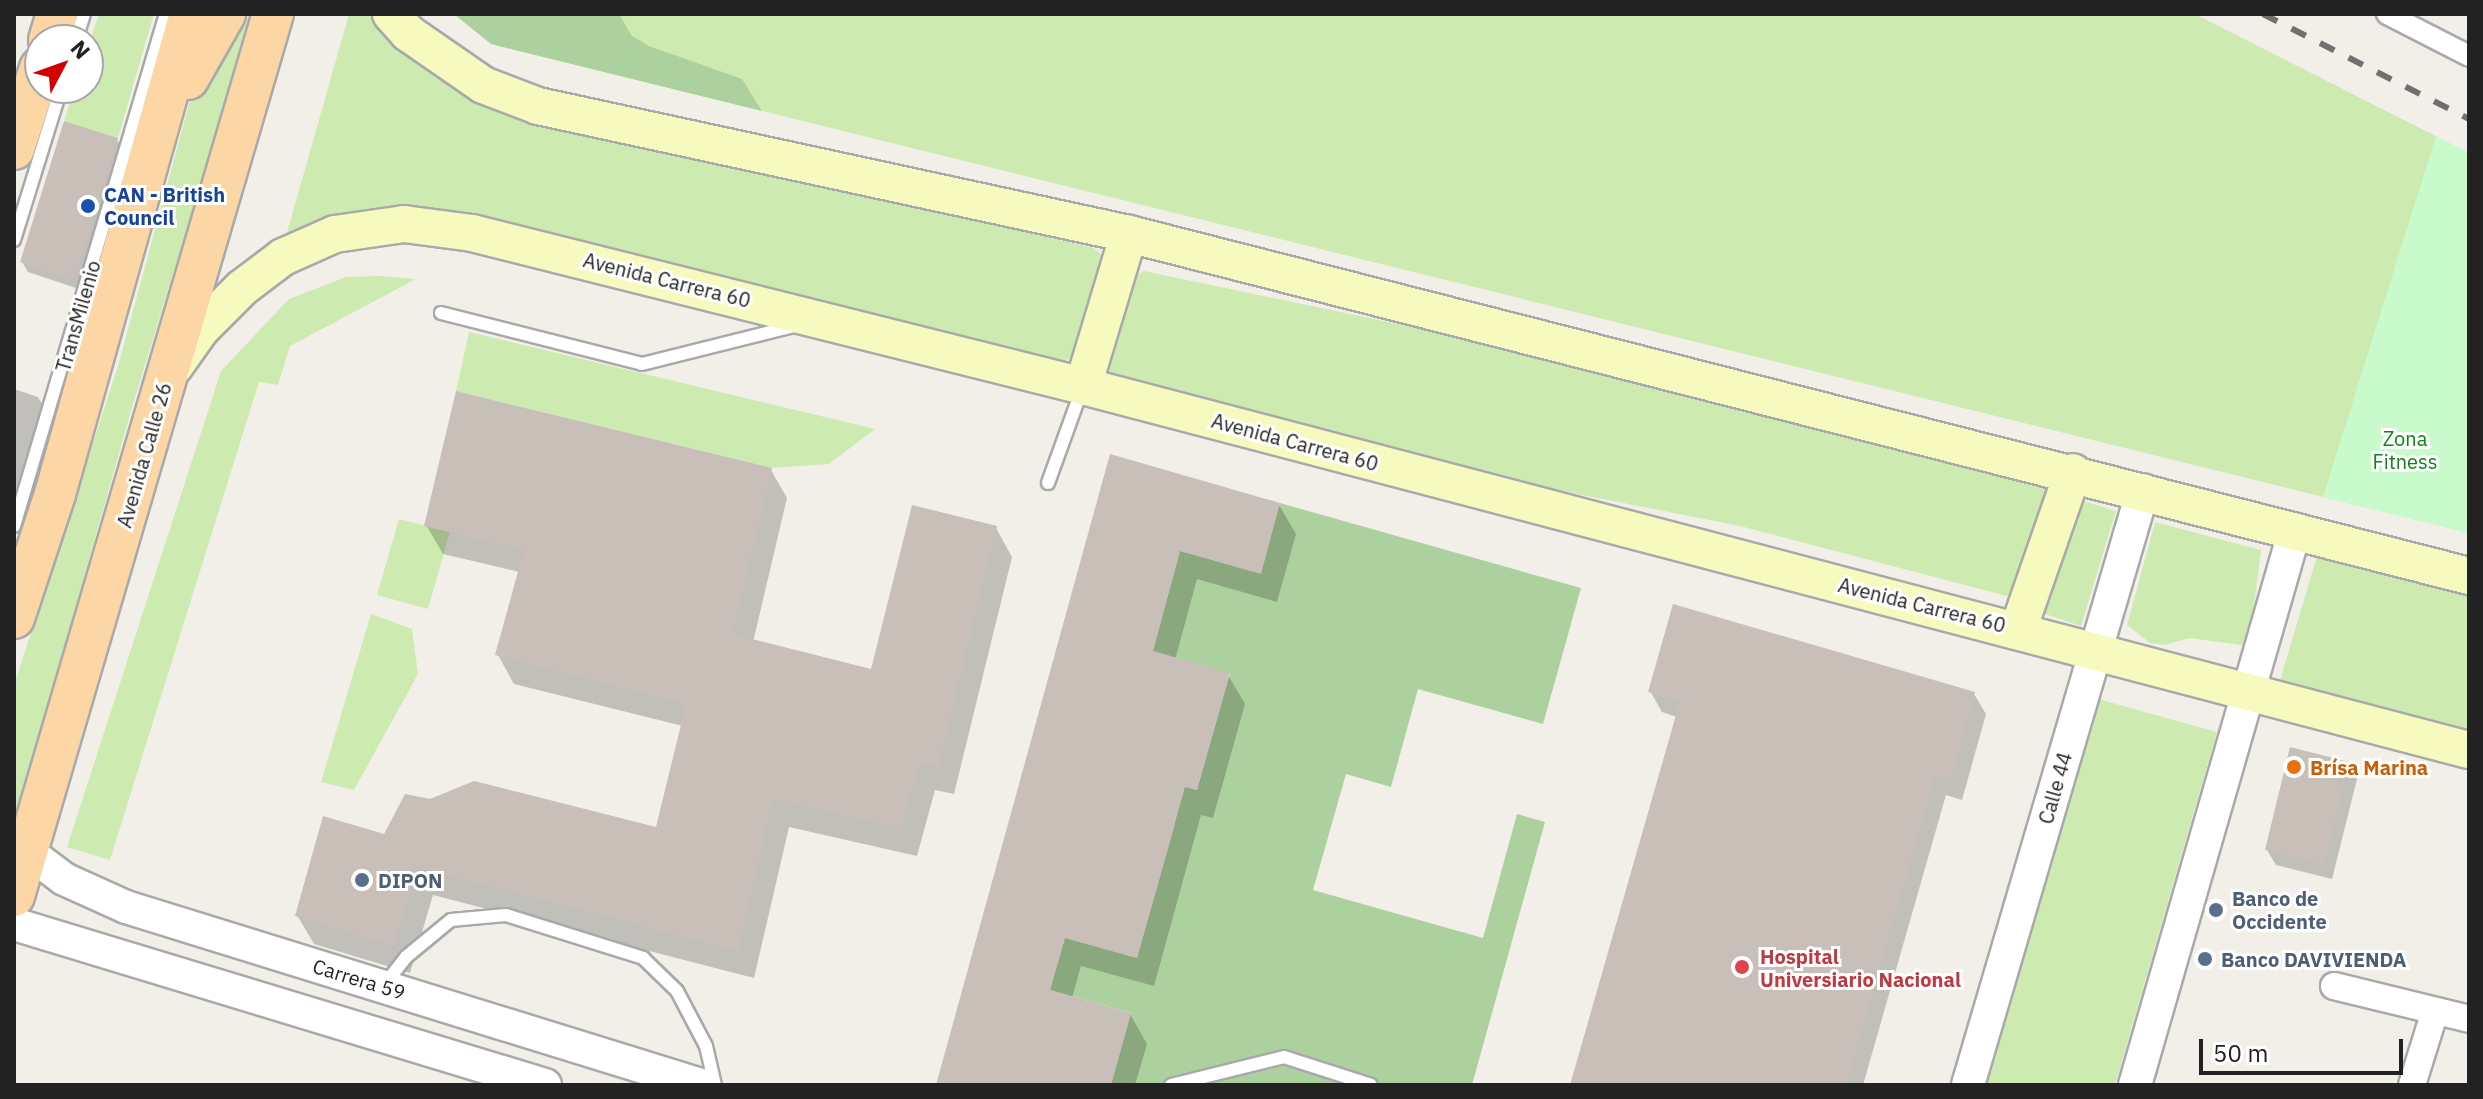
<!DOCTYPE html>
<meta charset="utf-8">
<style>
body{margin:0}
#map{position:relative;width:2483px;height:1099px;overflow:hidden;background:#f2efe9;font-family:"IBM Plex Sans",sans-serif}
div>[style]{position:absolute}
.grass>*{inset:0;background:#cdebb0}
.forest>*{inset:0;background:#add19e}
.park>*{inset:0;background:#c8facc}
.shadow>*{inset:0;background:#0003}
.building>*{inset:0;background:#c7bfb8}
.roads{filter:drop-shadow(2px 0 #a9a9a9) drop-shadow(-2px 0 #a9a9a9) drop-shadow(0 2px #a9a9a9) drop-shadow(0 -2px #a9a9a9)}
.service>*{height:12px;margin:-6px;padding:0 6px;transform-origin:6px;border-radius:6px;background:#fff}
.pedestrian>*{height:20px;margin:-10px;padding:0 10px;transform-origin:10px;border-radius:10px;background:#fff}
.minor>*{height:26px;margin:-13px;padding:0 13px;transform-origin:13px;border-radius:13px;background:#fff}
.tertiary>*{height:32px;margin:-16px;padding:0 16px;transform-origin:16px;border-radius:16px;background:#fff}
.secondary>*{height:36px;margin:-18px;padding:0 18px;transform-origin:18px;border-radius:18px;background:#f7fabf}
.primary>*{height:40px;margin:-20px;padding:0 20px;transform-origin:20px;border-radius:20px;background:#fcd6a4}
.rail>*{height:6px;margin-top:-3px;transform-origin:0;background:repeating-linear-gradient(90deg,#707070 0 16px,transparent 0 32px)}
.dots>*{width:22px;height:22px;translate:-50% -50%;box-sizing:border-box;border:4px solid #fff;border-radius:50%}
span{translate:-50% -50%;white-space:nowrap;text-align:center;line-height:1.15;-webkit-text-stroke:6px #fff;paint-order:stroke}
.transit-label{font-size:20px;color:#164399;font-weight:700}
.left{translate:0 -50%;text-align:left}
.street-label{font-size:20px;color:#222}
.park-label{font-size:20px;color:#0c8416}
.food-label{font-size:20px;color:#c56008;font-weight:700}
.service-label{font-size:20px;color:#4e5e75;font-weight:700}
.health-label{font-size:20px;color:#be3a42;font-weight:700}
.frame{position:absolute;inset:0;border:16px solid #222;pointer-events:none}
.north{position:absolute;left:24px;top:24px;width:80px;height:80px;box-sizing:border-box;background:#fff;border:2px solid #a7a7a7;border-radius:50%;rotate:49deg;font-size:22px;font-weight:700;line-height:32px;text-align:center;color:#222}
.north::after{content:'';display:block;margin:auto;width:28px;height:36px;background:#d40000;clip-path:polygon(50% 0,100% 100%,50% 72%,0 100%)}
.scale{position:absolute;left:2199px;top:1039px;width:204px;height:36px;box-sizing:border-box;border:4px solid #222;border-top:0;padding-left:10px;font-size:24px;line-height:28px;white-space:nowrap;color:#222;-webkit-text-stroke:6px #fff;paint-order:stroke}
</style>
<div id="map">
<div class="grass">
<i style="clip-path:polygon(99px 14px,154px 14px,118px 138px,64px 121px,75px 88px,88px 88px,88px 47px)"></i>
<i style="clip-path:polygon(244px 14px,253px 14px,133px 404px,14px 825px,14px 685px,118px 366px,192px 93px)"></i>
<i style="clip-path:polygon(349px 14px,374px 14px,411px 53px,582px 128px,1094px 248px,1106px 259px,1073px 359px,1048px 361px,484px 220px,284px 243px)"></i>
<i style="clip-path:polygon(454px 14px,2195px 14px,2469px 153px,2469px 533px,491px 44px)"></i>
<i style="clip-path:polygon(1144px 271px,1498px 345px,2052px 491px,2022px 600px,1740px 526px,1466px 472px,1113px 378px,1105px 366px,1134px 276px)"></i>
<i style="clip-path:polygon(379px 276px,416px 279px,290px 346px,278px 385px,259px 382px,110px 860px,67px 847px,221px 371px,289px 299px,346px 277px)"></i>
<i style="clip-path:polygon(469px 332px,875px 429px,829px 464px,772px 468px,456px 391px)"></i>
<i style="clip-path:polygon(2080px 500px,2116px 511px,2081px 626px,2045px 614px)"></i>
<i style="clip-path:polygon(399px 519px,450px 532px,428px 609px,377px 595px)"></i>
<i style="clip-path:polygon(2155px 522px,2261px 550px,2249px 646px,2189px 638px,2165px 645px,2150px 643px,2127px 625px)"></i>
<i style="clip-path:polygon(2317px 556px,2469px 595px,2469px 734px,2278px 687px)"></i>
<i style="clip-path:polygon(371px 614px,412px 629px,418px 674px,354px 790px,321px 782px)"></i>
<i style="clip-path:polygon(2098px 699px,2217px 732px,2115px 1085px,1985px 1085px)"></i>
</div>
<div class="forest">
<i style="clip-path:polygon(454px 14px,619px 14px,632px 36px,649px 46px,742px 79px,762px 111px,491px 44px)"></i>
<i style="clip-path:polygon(1280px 503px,1581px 588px,1543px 724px,1418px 689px,1391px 787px,1346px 774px,1313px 890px,1483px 938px,1517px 814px,1545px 822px,1472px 1085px,1111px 1085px,1131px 1013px,1050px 990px,1065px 938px,1137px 958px,1175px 824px,1123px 769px,1197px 790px,1230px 674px,1153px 651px,1180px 551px,1260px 573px)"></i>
</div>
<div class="park">
<i style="clip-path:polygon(2436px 136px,2469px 153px,2469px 533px,2323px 497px)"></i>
</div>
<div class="shadow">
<i style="clip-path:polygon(117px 140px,123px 150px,79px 289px,28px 272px,22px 262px)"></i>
<i style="clip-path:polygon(14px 389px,38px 397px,47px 412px,14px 519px)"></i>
<i style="clip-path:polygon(1111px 457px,1279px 505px,1296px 534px,1277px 602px,1197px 579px,1175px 660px,1228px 675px,1245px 704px,1213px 818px,1201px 815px,1154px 986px,1081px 966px,1072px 998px,1130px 1014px,1147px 1044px,1135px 1085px,938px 1085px)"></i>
<i style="clip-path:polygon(771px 470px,787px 498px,753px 642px,873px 672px,996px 528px,1012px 557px,954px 794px,935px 790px,917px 856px,789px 827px,754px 978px,433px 895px,410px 973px,314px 944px,297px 915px,430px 801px,658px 829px,683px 726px,514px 684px,498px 655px,520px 572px,443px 554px,426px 525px)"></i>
<i style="clip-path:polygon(1650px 691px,1974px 694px,1986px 714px,1962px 800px,1946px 795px,1863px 1085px,1572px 1085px,1677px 717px,1662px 712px)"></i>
<i style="clip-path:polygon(2348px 764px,2357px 779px,2332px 879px,2276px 865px,2267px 850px)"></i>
</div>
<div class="building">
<i style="clip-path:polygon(64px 121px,118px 138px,74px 280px,20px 262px)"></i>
<i style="clip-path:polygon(456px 391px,772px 468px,732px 634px,871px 669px,912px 505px,997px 526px,938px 767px,920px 762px,901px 828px,773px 799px,738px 951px,417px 867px,394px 946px,295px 916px,323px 816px,384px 834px,405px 794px,430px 799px,474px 781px,656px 827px,686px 704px,495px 655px,524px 550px,424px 526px)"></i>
<i style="clip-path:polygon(1110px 454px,1280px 503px,1261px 574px,1180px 551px,1153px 651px,1230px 673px,1197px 790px,1185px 787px,1137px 958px,1065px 938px,1050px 990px,1131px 1013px,1111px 1085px,936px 1085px)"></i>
<i style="clip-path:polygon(1673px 604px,1975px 692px,1950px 780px,1935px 776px,1846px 1085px,1570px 1085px,1680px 701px,1648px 692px)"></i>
<i style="clip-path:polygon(2290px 747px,2349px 762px,2324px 864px,2265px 850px)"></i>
</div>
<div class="roads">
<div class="service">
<i style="left:76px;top:40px;width:27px;rotate:-73deg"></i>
<i style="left:14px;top:240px;width:159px;rotate:-72.8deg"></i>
<i style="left:441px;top:313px;width:207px;rotate:14.2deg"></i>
<i style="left:642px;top:364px;width:161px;rotate:-14deg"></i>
<i style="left:1048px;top:483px;width:100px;rotate:-70.1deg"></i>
<i style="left:14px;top:526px;width:534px;rotate:-73.47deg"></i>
<i style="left:385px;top:984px;width:34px;rotate:-52deg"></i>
<i style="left:406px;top:957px;width:58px;rotate:-39.4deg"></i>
<i style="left:451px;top:920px;width:55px;rotate:-5.2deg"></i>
<i style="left:506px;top:915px;width:144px;rotate:17.4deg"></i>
<i style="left:643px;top:958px;width:47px;rotate:44.1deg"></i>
<i style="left:677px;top:991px;width:62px;rotate:62.2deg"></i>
<i style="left:706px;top:1046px;width:40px;rotate:77deg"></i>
<i style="left:1171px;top:1085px;width:116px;rotate:-13.9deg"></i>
<i style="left:1284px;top:1057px;width:91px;rotate:17.8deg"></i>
</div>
<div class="pedestrian">
<i style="left:2387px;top:14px;width:92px;rotate:27.1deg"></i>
</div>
<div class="minor">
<i style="left:2334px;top:986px;width:139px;rotate:13.7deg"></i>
<i style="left:2412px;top:1085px;width:77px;rotate:-72.7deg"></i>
</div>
<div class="tertiary">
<i style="left:27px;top:851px;width:46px;rotate:37.1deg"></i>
<i style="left:64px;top:879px;width:68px;rotate:24.3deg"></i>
<i style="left:126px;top:907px;width:602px;rotate:17.2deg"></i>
<i style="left:14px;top:924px;width:555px;rotate:16.87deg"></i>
<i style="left:1968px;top:1085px;width:620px;rotate:-73.61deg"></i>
<i style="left:2135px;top:1085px;width:578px;rotate:-73.92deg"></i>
</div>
<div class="secondary">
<i style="left:391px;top:14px;width:25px;rotate:48deg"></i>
<i style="left:408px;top:33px;width:91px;rotate:34.7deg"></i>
<i style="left:483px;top:85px;width:59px;rotate:20.9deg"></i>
<i style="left:538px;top:106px;width:605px;rotate:12.22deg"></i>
<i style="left:1129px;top:234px;width:1383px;rotate:14.32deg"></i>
<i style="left:174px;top:367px;width:47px;rotate:-54.6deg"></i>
<i style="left:201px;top:329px;width:58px;rotate:-45deg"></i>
<i style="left:242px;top:288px;width:51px;rotate:-37.1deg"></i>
<i style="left:283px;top:257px;width:57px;rotate:-23.9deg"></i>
<i style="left:335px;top:234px;width:70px;rotate:-8.2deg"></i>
<i style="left:404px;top:224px;width:69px;rotate:7.5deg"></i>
<i style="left:472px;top:233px;width:630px;rotate:14.06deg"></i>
<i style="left:1083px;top:386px;width:1433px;rotate:14.72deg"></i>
<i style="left:1083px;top:386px;width:159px;rotate:-73.2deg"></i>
<i style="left:2018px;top:630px;width:167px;rotate:-70.8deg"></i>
</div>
<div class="primary">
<i style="left:49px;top:40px;width:27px;rotate:-73deg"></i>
<i style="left:188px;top:79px;width:75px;rotate:-60.4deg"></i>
<i style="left:14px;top:149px;width:85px;rotate:-72.2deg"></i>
<i style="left:14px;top:618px;width:131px;rotate:-71.7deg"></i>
<i style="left:55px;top:494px;width:499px;rotate:-74.3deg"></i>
<i style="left:14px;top:896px;width:919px;rotate:-73.64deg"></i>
</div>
</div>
<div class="rail">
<i style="left:2263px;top:14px;width:231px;rotate:27deg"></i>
</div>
<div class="dots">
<i style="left:88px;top:206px;background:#1a4fb4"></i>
<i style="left:2294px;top:767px;background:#e8710a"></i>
<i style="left:362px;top:880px;background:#5c6f8a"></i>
<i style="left:2216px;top:910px;background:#5c6f8a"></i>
<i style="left:2205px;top:959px;background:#5c6f8a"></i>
<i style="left:1742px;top:967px;background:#e0444e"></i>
</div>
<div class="transit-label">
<span class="left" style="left:104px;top:206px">CAN - British<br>Council</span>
</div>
<div class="street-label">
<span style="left:667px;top:280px;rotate:14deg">Avenida Carrera 60</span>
<span style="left:78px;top:316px;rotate:-74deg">TransMilenio</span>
<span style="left:1295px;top:442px;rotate:15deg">Avenida Carrera 60</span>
<span style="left:144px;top:455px;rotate:-74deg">Avenida Calle 26</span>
<span style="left:1922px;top:605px;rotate:14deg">Avenida Carrera 60</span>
<span style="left:2055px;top:788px;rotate:-74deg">Calle 44</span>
<span style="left:359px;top:979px;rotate:17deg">Carrera 59</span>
</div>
<div class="park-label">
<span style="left:2405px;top:450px">Zona<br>Fitness</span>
</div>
<div class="food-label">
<span class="left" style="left:2310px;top:767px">Brísa Marina</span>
</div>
<div class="service-label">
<span class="left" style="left:378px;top:880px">DIPON</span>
<span class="left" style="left:2232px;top:910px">Banco de<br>Occidente</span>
<span class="left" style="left:2221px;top:959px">Banco DAVIVIENDA</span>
</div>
<div class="health-label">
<span class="left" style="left:1760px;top:968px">Hospital<br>Universiario Nacional</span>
</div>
<div class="frame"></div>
<div class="north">N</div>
<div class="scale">50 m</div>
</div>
